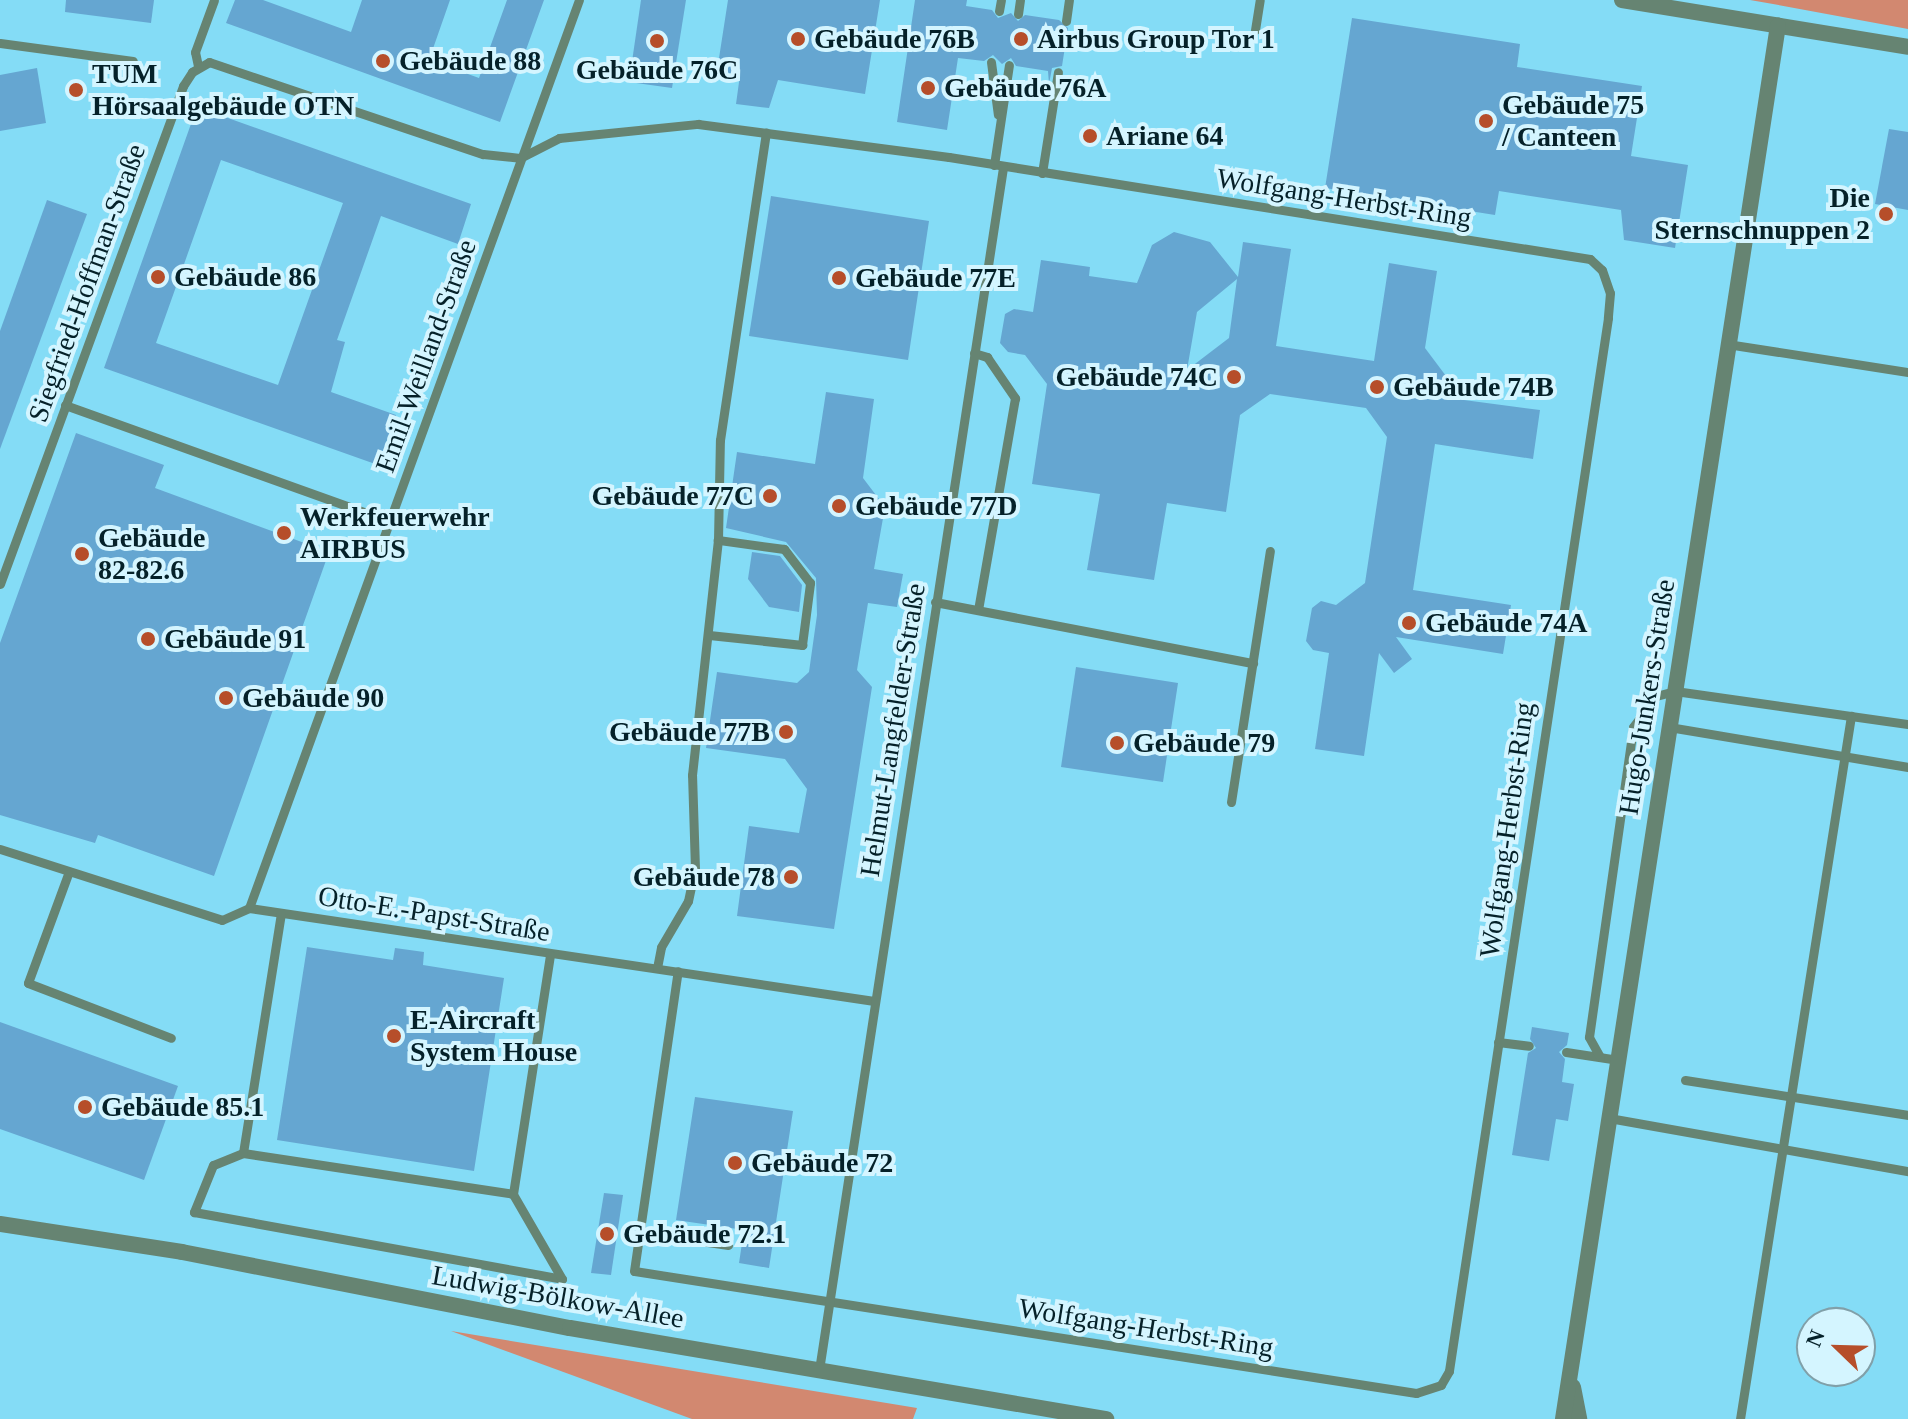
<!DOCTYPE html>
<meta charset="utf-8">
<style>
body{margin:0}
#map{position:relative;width:1908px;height:1419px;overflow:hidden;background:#84dcf6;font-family:Georgia,serif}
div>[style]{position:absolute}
.forest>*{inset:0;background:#d28870}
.building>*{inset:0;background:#65a6d1}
.service>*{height:9px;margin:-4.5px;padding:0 4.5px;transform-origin:4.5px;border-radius:4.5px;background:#668472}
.minor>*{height:16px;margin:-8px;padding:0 8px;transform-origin:8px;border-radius:8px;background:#668472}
.dots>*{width:22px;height:22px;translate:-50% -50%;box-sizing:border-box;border:4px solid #d4f5ff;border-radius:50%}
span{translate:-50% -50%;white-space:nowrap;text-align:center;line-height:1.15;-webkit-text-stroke:8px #d4f5ff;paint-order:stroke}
.poi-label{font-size:28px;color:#052129;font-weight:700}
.left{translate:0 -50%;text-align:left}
.right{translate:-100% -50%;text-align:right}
.street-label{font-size:28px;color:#052129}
.north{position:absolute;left:1796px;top:1307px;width:80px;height:80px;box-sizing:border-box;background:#d4f5ff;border:2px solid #81a0a9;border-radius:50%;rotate:293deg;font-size:22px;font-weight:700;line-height:32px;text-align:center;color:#052129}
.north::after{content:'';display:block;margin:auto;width:28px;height:36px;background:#b64e2a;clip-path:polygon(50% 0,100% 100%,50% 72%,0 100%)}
</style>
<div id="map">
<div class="forest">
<i style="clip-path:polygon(1750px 0,1908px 0,1908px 29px,1773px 4px)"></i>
<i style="clip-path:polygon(451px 1331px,917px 1408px,913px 1419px,692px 1419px)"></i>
</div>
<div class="building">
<i style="clip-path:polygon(66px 0,154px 0,151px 23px,65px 12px)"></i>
<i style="clip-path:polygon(235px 0,263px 0,351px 32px,362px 0,450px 0,429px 60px,479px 78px,507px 0,544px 0,500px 122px,226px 23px)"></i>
<i style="clip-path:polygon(641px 0,686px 0,672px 88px,629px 82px)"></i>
<i style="clip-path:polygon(728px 0,880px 0,865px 94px,778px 80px,769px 108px,736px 104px,740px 75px,717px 71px)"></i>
<i style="clip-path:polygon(915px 0,967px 0,966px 6px,992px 10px,998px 18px,1011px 13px,1018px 21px,1025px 15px,1059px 20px,1068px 28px,1062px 66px,1052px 68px,1049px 84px,1048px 71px,1016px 66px,1011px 58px,1002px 64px,993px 55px,984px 61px,958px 58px,947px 130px,897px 122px)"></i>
<i style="clip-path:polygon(1352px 18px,1520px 44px,1517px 67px,1642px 86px,1631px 156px,1688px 165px,1675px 248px,1624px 240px,1621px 210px,1499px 191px,1495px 215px,1325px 188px)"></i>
<i style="clip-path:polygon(37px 68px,46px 123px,0 131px,0 75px)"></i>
<i style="clip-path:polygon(evenodd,197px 107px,471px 204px,458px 244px,381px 216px,337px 340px,345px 342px,331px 392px,396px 415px,378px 465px,104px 368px,197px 107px,221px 160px,343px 203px,278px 385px,156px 343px,221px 160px)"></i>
<i style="clip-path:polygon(1889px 129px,1908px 132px,1908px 210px,1875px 204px)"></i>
<i style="clip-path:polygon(771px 196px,929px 221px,908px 360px,749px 336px)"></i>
<i style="clip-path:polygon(47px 200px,87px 214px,0 449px,0 331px)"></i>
<i style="clip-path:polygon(evenodd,1174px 232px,1210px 242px,1238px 277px,1243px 242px,1291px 249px,1276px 346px,1374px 361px,1389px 263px,1437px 271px,1425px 348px,1464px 400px,1540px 410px,1533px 459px,1435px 444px,1413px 590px,1511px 605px,1503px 654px,1396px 637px,1412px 659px,1394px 673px,1379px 653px,1364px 756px,1315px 749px,1329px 653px,1313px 650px,1306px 641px,1312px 608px,1321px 601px,1336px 605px,1365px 583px,1387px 437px,1366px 408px,1270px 394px,1240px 415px,1226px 512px,1167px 503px,1154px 580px,1087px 570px,1100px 494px,1032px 484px,1047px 384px,1025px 355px,1008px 352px,1000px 343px,1005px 314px,1014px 309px,1033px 312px,1041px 260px,1090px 267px,1089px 276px,1137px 283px,1152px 245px,1174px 232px,1237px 279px,1229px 338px,1187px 370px,1197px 312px,1237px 279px)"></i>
<i style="clip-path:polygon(826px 392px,874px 399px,863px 478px,885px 507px,874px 569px,903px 574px,897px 607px,868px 603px,857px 670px,872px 687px,834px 929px,737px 916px,749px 826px,799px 833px,807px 789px,785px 759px,706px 748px,717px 672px,797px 683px,809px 672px,817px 615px,816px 578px,786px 542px,726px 528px,737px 452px,815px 464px)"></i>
<i style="clip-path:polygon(76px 433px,164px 465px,155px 488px,329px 552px,214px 876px,98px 835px,95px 843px,0 815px,0 643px)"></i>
<i style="clip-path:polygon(752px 552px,780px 556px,802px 585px,799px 612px,769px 607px,748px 579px)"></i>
<i style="clip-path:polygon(1076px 667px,1178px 683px,1163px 782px,1061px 767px)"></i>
<i style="clip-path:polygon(307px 947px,393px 960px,395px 948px,424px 952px,423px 965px,504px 978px,474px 1171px,277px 1140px)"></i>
<i style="clip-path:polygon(0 1022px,178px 1086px,144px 1180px,0 1129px)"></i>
<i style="clip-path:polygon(1532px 1027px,1569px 1033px,1567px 1045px,1559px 1052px,1565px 1059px,1562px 1082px,1574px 1084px,1568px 1121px,1556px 1119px,1549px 1161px,1512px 1155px,1528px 1053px,1536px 1048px,1530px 1039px)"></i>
<i style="clip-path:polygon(695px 1097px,793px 1111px,769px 1268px,739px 1263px,744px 1230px,676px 1220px)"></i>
<i style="clip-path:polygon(604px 1193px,623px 1195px,611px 1275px,591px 1273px)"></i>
</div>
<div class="service">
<i style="left:999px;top:11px;width:11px;rotate:-80deg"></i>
<i style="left:1018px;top:14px;width:14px;rotate:-82deg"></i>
<i style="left:1066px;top:21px;width:21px;rotate:-82deg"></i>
<i style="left:1255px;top:30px;width:30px;rotate:-81deg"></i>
<i style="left:0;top:43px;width:134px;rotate:7.7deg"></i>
<i style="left:991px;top:62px;width:53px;rotate:82.5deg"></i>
<i style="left:198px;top:66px;width:14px;rotate:-102deg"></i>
<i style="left:195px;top:52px;width:55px;rotate:-69.9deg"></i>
<i style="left:994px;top:165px;width:101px;rotate:-81.5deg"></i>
<i style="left:1042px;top:173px;width:102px;rotate:-81deg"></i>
<i style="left:1727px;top:344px;width:183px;rotate:8.8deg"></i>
<i style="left:974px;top:353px;width:14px;rotate:17deg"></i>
<i style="left:987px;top:357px;width:50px;rotate:55.7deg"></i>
<i style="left:1015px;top:398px;width:215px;rotate:99.9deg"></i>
<i style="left:65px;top:405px;width:344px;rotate:19.7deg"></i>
<i style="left:0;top:584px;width:531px;rotate:-69.82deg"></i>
<i style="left:183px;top:86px;width:17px;rotate:-57deg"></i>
<i style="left:192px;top:72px;width:20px;rotate:-30deg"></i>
<i style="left:209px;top:62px;width:289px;rotate:18.6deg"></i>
<i style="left:483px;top:154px;width:37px;rotate:6deg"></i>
<i style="left:520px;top:158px;width:44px;rotate:-27.1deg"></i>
<i style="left:559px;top:138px;width:140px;rotate:-5.8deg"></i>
<i style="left:698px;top:124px;width:253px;rotate:7.5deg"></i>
<i style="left:949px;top:157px;width:649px;rotate:9.04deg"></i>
<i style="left:1590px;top:259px;width:16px;rotate:43deg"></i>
<i style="left:1602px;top:270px;width:24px;rotate:71deg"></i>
<i style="left:1610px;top:293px;width:25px;rotate:95deg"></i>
<i style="left:1608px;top:318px;width:1065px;rotate:98.59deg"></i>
<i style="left:1449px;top:1371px;width:16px;rotate:120deg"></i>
<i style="left:1441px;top:1385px;width:26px;rotate:162deg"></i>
<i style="left:1416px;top:1393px;width:791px;rotate:-171.13deg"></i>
<i style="left:634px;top:1271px;width:303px;rotate:-81.7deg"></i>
<i style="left:935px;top:602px;width:324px;rotate:10.9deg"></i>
<i style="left:709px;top:635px;width:94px;rotate:6.1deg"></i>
<i style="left:802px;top:645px;width:63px;rotate:-82.6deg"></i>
<i style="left:810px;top:583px;width:43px;rotate:-127.4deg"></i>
<i style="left:784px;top:549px;width:67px;rotate:-172.2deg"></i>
<i style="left:1669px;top:727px;width:242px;rotate:9.5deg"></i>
<i style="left:1231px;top:802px;width:254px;rotate:-81.2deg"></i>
<i style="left:0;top:849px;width:233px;rotate:17.7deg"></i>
<i style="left:222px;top:920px;width:30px;rotate:-24deg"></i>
<i style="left:249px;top:908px;width:632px;rotate:8.46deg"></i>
<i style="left:68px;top:874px;width:116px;rotate:110.2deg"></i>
<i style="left:28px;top:983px;width:153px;rotate:21deg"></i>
<i style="left:249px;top:908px;width:966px;rotate:-70.03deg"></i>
<i style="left:281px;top:913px;width:243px;rotate:99deg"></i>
<i style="left:243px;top:1153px;width:273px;rotate:8.6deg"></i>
<i style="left:513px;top:1194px;width:242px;rotate:-81.2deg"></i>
<i style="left:657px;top:968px;width:21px;rotate:-79deg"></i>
<i style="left:661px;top:947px;width:53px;rotate:-59.6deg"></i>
<i style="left:688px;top:901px;width:33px;rotate:-78deg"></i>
<i style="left:695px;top:869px;width:94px;rotate:-91.8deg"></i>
<i style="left:692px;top:775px;width:236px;rotate:-83.7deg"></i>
<i style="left:718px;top:540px;width:100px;rotate:-88.9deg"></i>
<i style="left:720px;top:440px;width:311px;rotate:-81.5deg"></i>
<i style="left:1498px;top:1042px;width:31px;rotate:7deg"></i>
<i style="left:1566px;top:1052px;width:53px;rotate:8.7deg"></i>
<i style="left:1600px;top:1057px;width:23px;rotate:-119deg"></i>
<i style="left:1589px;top:1037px;width:313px;rotate:-81.9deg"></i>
<i style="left:1633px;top:727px;width:39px;rotate:-53deg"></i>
<i style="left:1656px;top:696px;width:20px;rotate:-15deg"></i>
<i style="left:1675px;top:691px;width:235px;rotate:8.1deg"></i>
<i style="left:1685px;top:1080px;width:226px;rotate:8.9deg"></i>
<i style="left:1609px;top:1118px;width:304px;rotate:10.1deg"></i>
<i style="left:243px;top:1153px;width:32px;rotate:158deg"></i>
<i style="left:213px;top:1165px;width:51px;rotate:112deg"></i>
<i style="left:194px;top:1212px;width:374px;rotate:10.3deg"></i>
<i style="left:562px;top:1279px;width:98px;rotate:-120deg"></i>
<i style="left:639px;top:1232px;width:90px;rotate:8.3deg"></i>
<i style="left:819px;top:1370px;width:1217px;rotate:-81.3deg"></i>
<i style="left:1740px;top:1419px;width:712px;rotate:-81.03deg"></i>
</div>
<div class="minor">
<i style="left:1622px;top:0;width:290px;rotate:9.3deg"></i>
<i style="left:0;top:1224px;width:184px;rotate:8.7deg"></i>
<i style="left:182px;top:1252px;width:395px;rotate:11.1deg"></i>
<i style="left:570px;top:1328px;width:544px;rotate:9.64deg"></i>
<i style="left:1573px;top:1387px;width:33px;rotate:79deg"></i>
<i style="left:1563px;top:1419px;width:1410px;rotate:-81.23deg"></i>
</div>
<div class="dots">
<i style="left:798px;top:39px;background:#b64e2a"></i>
<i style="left:1021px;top:39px;background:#b64e2a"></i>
<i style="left:657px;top:41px;background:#b64e2a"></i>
<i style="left:383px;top:61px;background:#b64e2a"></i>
<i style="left:928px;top:88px;background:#b64e2a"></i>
<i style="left:76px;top:90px;background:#b64e2a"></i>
<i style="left:1486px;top:121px;background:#b64e2a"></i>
<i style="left:1090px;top:136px;background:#b64e2a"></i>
<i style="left:1886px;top:214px;background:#b64e2a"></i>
<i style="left:158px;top:277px;background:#b64e2a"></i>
<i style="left:839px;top:278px;background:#b64e2a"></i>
<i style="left:1234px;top:377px;background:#b64e2a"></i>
<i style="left:1377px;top:387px;background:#b64e2a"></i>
<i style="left:770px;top:496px;background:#b64e2a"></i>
<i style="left:839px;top:506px;background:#b64e2a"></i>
<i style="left:284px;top:533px;background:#b64e2a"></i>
<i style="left:82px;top:554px;background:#b64e2a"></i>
<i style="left:1409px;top:623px;background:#b64e2a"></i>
<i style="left:148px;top:639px;background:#b64e2a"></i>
<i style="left:226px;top:698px;background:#b64e2a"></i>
<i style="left:786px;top:732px;background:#b64e2a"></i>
<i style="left:1117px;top:743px;background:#b64e2a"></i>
<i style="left:791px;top:877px;background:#b64e2a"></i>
<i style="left:394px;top:1036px;background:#b64e2a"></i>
<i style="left:85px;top:1107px;background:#b64e2a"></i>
<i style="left:735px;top:1163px;background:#b64e2a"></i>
<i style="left:607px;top:1234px;background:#b64e2a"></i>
</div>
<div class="poi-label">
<span class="left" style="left:814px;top:39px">Gebäude 76B</span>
<span class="left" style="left:1037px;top:39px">Airbus Group Tor 1</span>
<span class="left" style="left:399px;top:61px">Gebäude 88</span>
<span style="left:657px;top:70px">Gebäude 76C</span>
<span class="left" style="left:92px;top:90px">TUM<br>Hörsaalgebäude OTN</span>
<span class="left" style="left:944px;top:88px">Gebäude 76A</span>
<span class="left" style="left:1502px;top:121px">Gebäude 75<br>/ Canteen</span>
<span class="left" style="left:1106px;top:136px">Ariane 64</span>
<span class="right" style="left:1870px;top:214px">Die<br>Sternschnuppen 2</span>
<span class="left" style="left:174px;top:277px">Gebäude 86</span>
<span class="left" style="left:855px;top:278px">Gebäude 77E</span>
<span class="right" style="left:1218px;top:377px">Gebäude 74C</span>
<span class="left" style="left:1393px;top:387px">Gebäude 74B</span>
<span class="right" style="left:754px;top:496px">Gebäude 77C</span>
<span class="left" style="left:855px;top:506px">Gebäude 77D</span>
<span class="left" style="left:300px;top:533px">Werkfeuerwehr<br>AIRBUS</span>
<span class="left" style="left:98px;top:554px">Gebäude<br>82-82.6</span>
<span class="left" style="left:1425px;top:623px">Gebäude 74A</span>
<span class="left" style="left:164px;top:639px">Gebäude 91</span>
<span class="left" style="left:242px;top:698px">Gebäude 90</span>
<span class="right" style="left:770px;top:732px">Gebäude 77B</span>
<span class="left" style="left:1133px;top:743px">Gebäude 79</span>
<span class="right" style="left:775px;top:877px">Gebäude 78</span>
<span class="left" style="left:410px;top:1036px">E-Aircraft<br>System House</span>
<span class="left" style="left:101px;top:1107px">Gebäude 85.1</span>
<span class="left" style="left:751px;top:1163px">Gebäude 72</span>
<span class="left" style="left:623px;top:1234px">Gebäude 72.1</span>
</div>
<div class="street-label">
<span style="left:1344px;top:198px;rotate:9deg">Wolfgang-Herbst-Ring</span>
<span style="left:87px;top:283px;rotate:-70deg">Siegfried-Hoffman-Straße</span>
<span style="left:426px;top:356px;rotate:-70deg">Emil-Weilland-Straße</span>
<span style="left:1647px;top:697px;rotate:-81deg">Hugo-Junkers-Straße</span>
<span style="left:893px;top:730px;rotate:-81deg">Helmut-Langfelder-Straße</span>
<span style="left:1507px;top:830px;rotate:-82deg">Wolfgang-Herbst-Ring</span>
<span style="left:434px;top:914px;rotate:9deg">Otto-E.-Papst-Straße</span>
<span style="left:558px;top:1297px;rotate:10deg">Ludwig-Bölkow-Allee</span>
<span style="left:1146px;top:1328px;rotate:9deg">Wolfgang-Herbst-Ring</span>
</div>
<div class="north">N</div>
</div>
